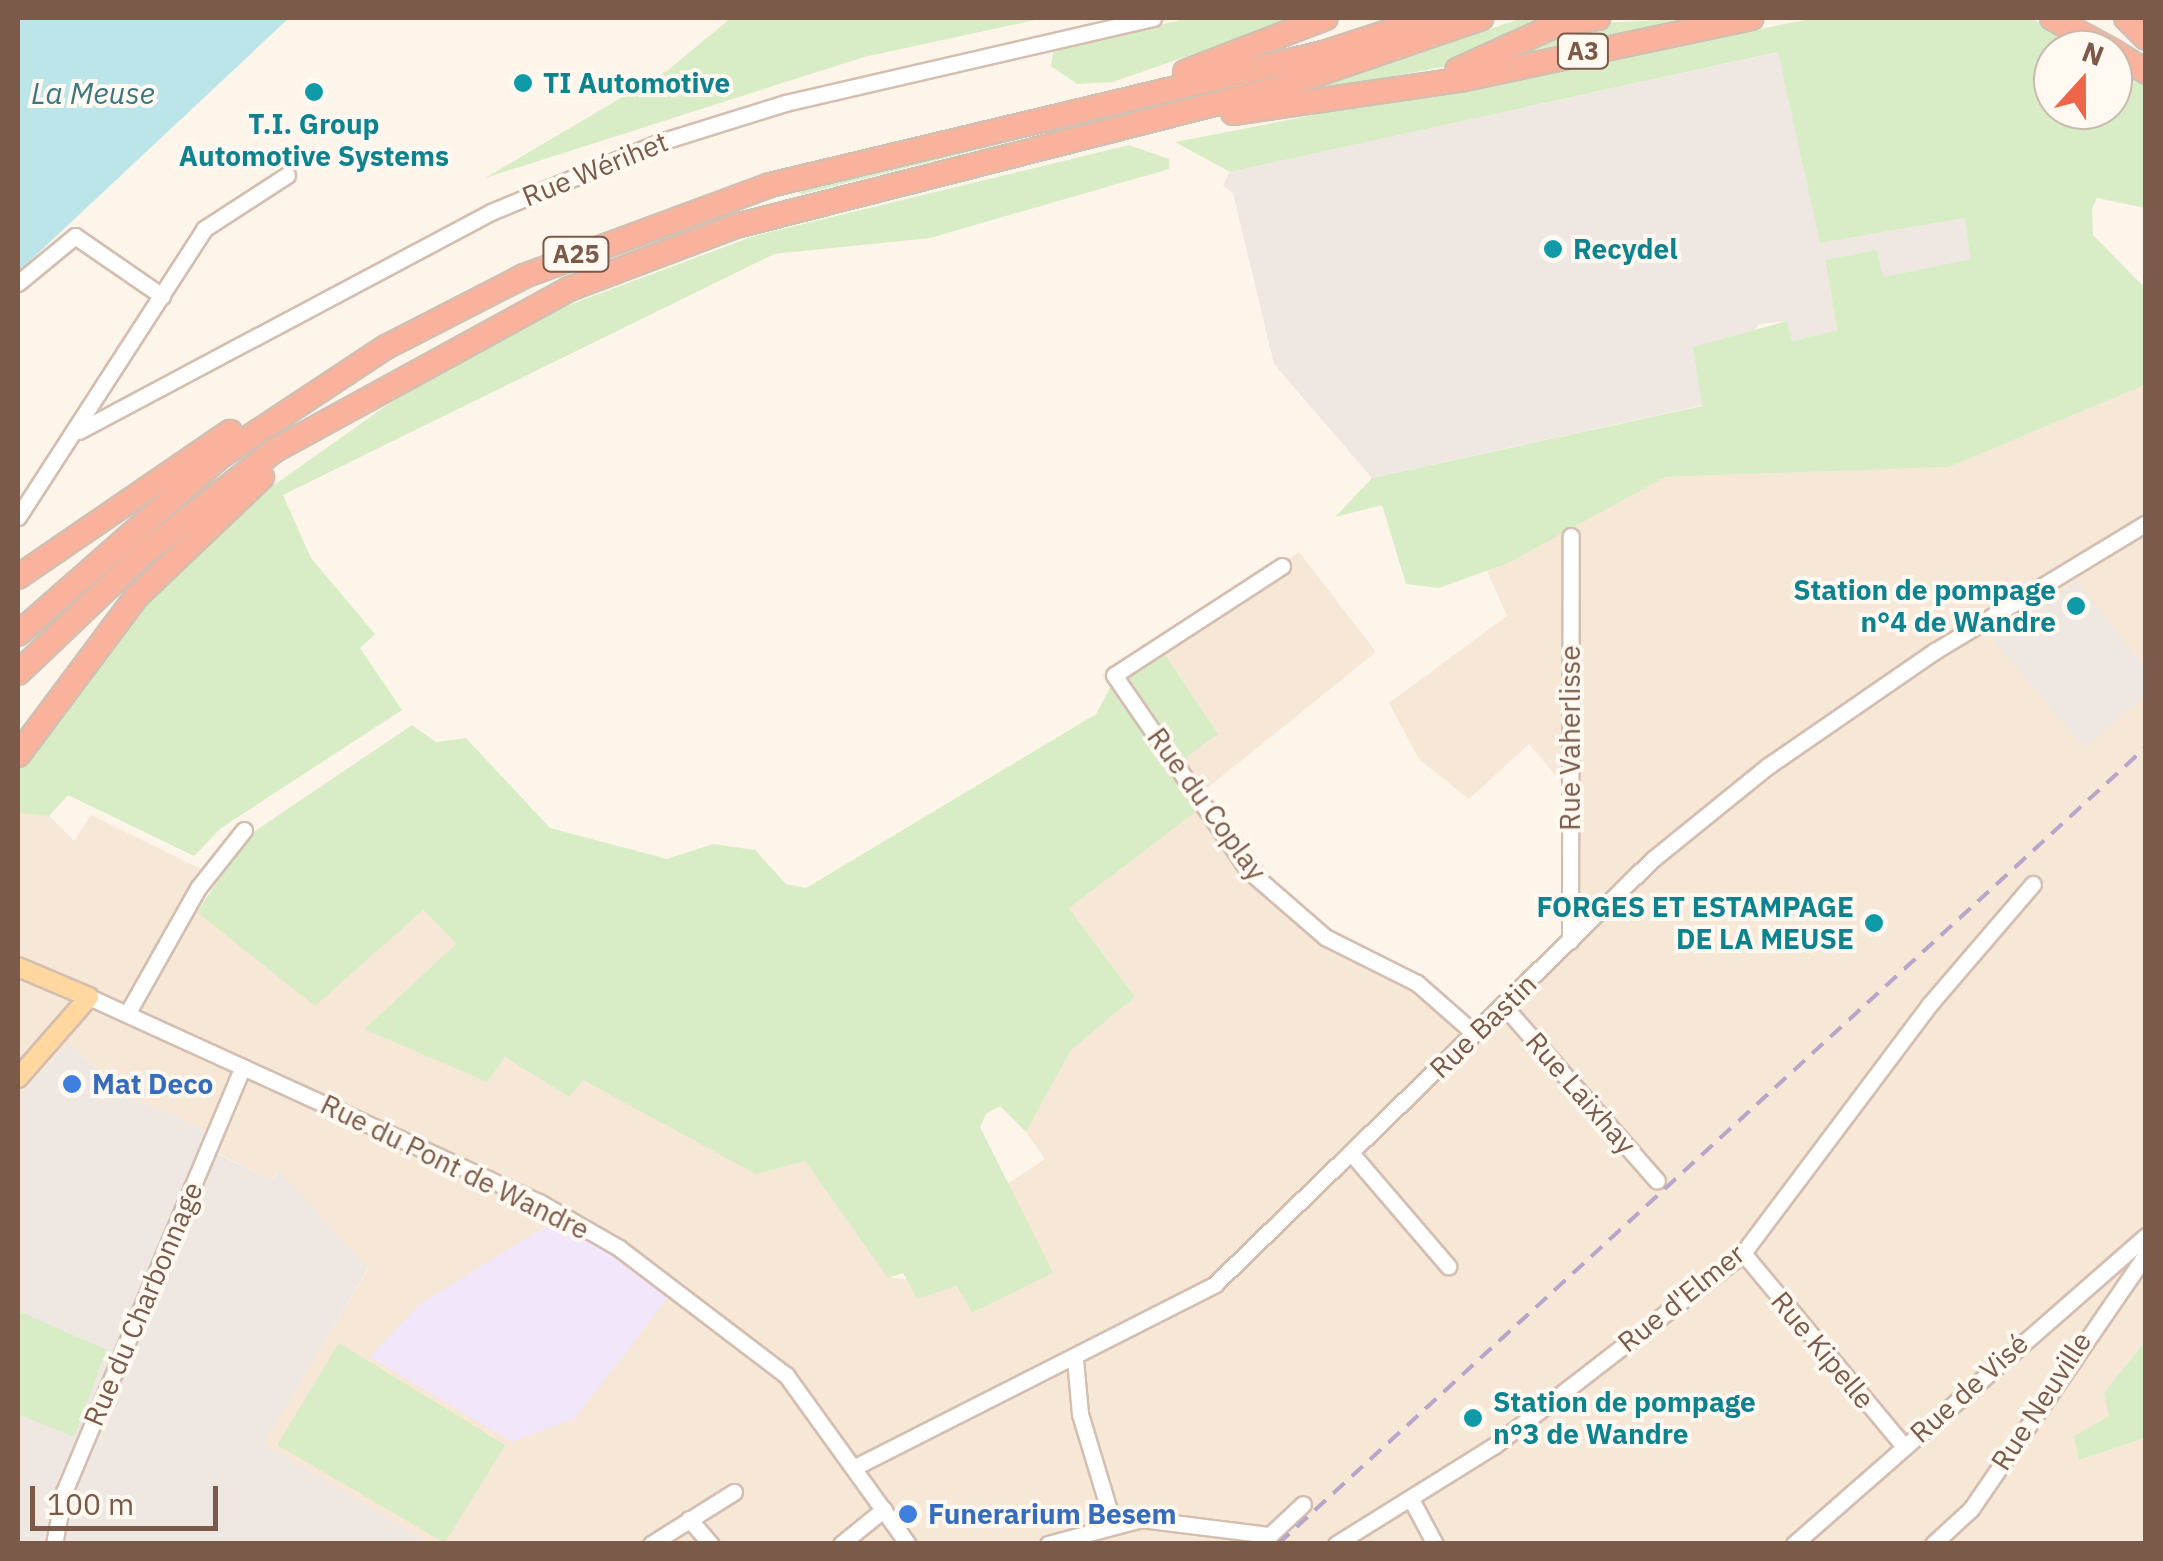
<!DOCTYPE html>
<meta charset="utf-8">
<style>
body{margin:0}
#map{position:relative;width:2163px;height:1561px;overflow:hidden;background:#fef5ea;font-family:"IBM Plex Sans",sans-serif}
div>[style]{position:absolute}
.residential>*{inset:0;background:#f6e7d7}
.industrial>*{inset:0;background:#efe8e2}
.education>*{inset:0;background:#f2e6fb}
.green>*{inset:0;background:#d8edc6}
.water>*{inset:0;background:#bce5e9}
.roads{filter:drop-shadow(2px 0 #d4beb0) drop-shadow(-2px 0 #d4beb0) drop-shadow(0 2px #d4beb0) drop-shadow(0 -2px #d4beb0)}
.minor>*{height:15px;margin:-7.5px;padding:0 7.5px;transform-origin:7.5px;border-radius:7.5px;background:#fff}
.major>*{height:18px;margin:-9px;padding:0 9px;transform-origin:9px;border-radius:9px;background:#ffd79f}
.highway>*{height:22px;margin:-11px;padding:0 11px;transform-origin:11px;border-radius:11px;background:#fbb29d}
.rail>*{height:4px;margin-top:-2px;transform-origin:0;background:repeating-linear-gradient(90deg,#b7a5ca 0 15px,transparent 0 25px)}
.dots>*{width:28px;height:28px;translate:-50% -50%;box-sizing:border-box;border:5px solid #fff9f1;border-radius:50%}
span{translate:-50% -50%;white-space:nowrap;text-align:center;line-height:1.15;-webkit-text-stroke:8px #fff9f1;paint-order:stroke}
.shield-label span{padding:2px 8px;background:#fff9f1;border:2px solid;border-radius:8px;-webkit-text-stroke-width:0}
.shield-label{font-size:25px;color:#7b5a4a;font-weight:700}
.culture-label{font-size:28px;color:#0d838f;font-weight:700}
.left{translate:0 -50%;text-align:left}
.right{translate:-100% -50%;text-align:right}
.street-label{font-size:28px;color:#7b5a4a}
.shop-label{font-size:28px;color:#366cbe;font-weight:700}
.water-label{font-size:30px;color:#3c7881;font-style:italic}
.frame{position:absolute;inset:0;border:20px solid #7b5a4a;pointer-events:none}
.north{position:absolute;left:2033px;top:30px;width:100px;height:100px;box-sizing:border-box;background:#fff9f1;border:2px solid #cab9ae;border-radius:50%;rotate:21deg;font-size:28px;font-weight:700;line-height:40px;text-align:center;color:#7b5a4a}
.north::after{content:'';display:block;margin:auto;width:35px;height:45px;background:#ee6649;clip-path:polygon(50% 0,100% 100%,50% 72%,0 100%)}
.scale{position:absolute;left:30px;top:1486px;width:188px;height:45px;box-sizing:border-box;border:5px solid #7b5a4a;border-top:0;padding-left:12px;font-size:30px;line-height:35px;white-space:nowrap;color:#7b5a4a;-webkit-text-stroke:8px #fff9f1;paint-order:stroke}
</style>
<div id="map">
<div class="residential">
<i style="clip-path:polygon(2145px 385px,2145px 531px,2138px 532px,2146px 542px,2145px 1341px,2104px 1393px,2110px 1415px,2080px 1460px,2145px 1438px,2145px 1543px,430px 1543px,262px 1444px,368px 1269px,278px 1172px,271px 1181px,218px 1153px,204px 1129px,134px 1099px,68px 1044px,18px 1096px,18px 813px,49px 816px,74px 841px,91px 815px,215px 876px,197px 912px,240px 945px,422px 909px,456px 944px,365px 1028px,505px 1057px,569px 1097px,582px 1079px,805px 1160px,888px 1277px,955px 1286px,973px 1313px,1052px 1273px,1007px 1184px,1045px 1159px,1026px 1132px,1071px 1050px,1135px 997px,1069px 908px,1122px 701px,1102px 675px,1299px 552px,1376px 652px,1206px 789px,1286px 895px,1328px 930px,1421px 976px,1472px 1024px,1565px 933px,1568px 790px,1529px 744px,1469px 799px,1419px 759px,1389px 703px,1507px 616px,1487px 571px,1665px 477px,1949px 467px)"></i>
</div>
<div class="industrial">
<i style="clip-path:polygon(1779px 52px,1820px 243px,1965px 218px,1970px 259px,1883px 277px,1825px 261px,1837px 330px,1792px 341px,1786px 321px,1759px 324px,1703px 405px,1372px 478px,1274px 364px,1233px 193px,1223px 185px,1230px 172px)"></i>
<i style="clip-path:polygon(2077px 581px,2146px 670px,2145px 695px,2085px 748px,1993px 640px)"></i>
<i style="clip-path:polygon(68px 1044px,134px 1099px,204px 1129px,218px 1154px,271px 1181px,279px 1172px,368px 1268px,263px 1444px,430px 1543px,18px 1543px,18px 1096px)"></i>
</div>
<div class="education">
<i style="clip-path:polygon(556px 1220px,673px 1291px,575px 1418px,512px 1442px,370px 1357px,421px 1303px)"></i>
</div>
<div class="green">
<i style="clip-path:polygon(731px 18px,1045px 18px,864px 57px,485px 178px,668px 70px)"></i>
<i style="clip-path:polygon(1188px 18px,1297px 18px,1113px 82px,1077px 84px,1051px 66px,1053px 52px)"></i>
<i style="clip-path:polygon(1522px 18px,1558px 18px,1443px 67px,1306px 92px)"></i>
<i style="clip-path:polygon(1704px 18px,1497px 61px,1600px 23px)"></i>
<i style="clip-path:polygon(1816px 18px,2030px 18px,2098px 50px,2053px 50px,2053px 110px,2113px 110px,2113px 59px,2145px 80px,2145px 208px,2097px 198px,2092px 209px,2093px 235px,2145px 288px,2145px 385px,1949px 467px,1665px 477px,1508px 563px,1439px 588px,1406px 584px,1382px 505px,1335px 517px,1372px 478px,1702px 406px,1693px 347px,1787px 321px,1792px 341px,1837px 330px,1825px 260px,1877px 250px,1883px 277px,1970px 259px,1965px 218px,1820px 243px,1778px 52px,1230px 172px,1175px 142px)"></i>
<i style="clip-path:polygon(1316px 65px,802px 194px,790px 188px)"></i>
<i style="clip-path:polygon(1129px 145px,1169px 159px,1169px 169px,930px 238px,774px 254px,283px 495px,311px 558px,375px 634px,360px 648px,402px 710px,221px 828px,194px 856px,68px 795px,49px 816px,18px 813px,18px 768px,63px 699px,215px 527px,414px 386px,556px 310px,754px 236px)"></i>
<i style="clip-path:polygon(1165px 655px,1218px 734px,1184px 759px,1126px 676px)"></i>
<i style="clip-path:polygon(1111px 686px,1198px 810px,1069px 908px,1135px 997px,1071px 1050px,1026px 1132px,1000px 1106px,986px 1114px,980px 1127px,1053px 1273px,972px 1313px,956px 1286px,917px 1299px,903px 1273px,888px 1278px,805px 1161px,756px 1174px,583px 1080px,569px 1097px,505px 1057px,487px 1082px,364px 1029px,456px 944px,423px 910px,315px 1006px,197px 912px,249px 835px,412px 725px,436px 742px,466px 738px,550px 828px,667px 859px,713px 844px,755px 850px,786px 884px,806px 888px,1096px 714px)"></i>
<i style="clip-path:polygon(18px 1311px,107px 1350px,74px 1437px,18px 1414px)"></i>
<i style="clip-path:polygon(2145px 1341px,2145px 1438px,2079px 1460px,2074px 1436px,2109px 1416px,2104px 1393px)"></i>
<i style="clip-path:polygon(339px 1343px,505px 1445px,445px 1543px,277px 1445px)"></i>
</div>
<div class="water">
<i style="clip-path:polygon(18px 18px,289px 18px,18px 272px)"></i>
</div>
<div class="roads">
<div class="minor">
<i style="left:18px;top:283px;width:74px;rotate:-39.5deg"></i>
<i style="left:75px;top:236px;width:106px;rotate:34.6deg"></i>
<i style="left:79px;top:431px;width:467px;rotate:-28deg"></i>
<i style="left:491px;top:212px;width:183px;rotate:-22.5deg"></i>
<i style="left:660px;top:142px;width:131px;rotate:-17.3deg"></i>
<i style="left:785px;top:103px;width:378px;rotate:-13deg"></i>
<i style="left:18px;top:517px;width:343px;rotate:-57.1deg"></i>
<i style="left:204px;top:229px;width:99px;rotate:-33deg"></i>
<i style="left:1282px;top:566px;width:200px;rotate:147deg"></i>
<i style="left:1114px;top:675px;width:237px;rotate:55.5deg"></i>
<i style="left:1248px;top:870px;width:102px;rotate:41deg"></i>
<i style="left:1325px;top:937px;width:103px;rotate:26.6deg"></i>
<i style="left:1417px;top:983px;width:77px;rotate:41.3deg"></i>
<i style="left:1570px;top:941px;width:405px;rotate:-89.9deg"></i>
<i style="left:89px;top:997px;width:494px;rotate:24.5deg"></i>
<i style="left:539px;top:1202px;width:92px;rotate:29.9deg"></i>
<i style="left:619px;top:1248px;width:210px;rotate:37.3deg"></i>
<i style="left:786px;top:1375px;width:208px;rotate:54.2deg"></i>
<i style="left:1504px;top:1006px;width:232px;rotate:48.8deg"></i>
<i style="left:127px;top:1014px;width:145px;rotate:-60.6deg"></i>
<i style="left:198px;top:888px;width:74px;rotate:-51.6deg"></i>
<i style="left:1352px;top:1154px;width:148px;rotate:49.4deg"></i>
<i style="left:1743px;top:1253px;width:251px;rotate:50.2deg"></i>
<i style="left:1075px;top:1359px;width:55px;rotate:84.8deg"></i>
<i style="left:1080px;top:1414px;width:114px;rotate:73.2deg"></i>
<i style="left:855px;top:1467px;width:404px;rotate:-26.9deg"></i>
<i style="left:1215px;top:1284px;width:610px;rotate:-44.14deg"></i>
<i style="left:1653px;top:859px;width:148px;rotate:-39deg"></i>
<i style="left:1768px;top:766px;width:203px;rotate:-34.6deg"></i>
<i style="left:1935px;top:651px;width:247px;rotate:-31.2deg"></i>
<i style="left:1412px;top:1501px;width:49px;rotate:61.9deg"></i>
<i style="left:689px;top:1519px;width:33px;rotate:49deg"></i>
<i style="left:54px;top:1544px;width:53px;rotate:-79.1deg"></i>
<i style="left:64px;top:1492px;width:461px;rotate:-67.2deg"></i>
<i style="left:651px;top:1544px;width:98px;rotate:-32.1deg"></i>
<i style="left:841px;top:1544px;width:55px;rotate:-39.1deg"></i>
<i style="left:1048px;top:1544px;width:96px;rotate:-15deg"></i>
<i style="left:1141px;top:1519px;width:130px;rotate:7.1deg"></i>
<i style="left:1270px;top:1535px;width:45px;rotate:-43.2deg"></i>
<i style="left:1336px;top:1544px;width:187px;rotate:-31.9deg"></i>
<i style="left:1495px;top:1445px;width:314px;rotate:-37.7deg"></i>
<i style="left:1743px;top:1253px;width:311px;rotate:-53.1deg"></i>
<i style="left:1930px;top:1004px;width:158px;rotate:-49.4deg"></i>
<i style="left:1794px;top:1544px;width:468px;rotate:-41.2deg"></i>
<i style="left:1933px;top:1544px;width:52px;rotate:-42.6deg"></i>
<i style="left:1971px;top:1509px;width:309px;rotate:-55.5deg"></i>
</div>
<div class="major">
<i style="left:18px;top:967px;width:77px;rotate:22.9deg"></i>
<i style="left:89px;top:997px;width:108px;rotate:131.2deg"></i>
</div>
<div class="highway">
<i style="left:2052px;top:18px;width:67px;rotate:28.5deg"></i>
<i style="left:2126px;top:18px;width:28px;rotate:45deg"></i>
<i style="left:2113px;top:51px;width:39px;rotate:32deg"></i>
<i style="left:1457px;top:70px;width:109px;rotate:-24.4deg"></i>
<i style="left:1556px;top:25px;width:43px;rotate:-9.5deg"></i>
<i style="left:1185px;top:72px;width:151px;rotate:-21deg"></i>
<i style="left:1233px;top:113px;width:229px;rotate:-8.3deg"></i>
<i style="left:1460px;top:80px;width:298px;rotate:-12deg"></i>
<i style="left:18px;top:577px;width:257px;rotate:-34.4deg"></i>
<i style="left:18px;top:634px;width:266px;rotate:-41.3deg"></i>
<i style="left:218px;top:458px;width:201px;rotate:-33.5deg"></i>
<i style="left:386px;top:347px;width:155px;rotate:-27.2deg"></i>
<i style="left:524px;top:276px;width:262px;rotate:-20.3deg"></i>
<i style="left:770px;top:185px;width:569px;rotate:-13.43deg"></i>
<i style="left:1323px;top:53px;width:114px;rotate:-18deg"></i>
<i style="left:18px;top:673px;width:175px;rotate:-43.6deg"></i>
<i style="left:145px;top:552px;width:165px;rotate:-38.1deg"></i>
<i style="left:275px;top:450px;width:335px;rotate:-28.7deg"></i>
<i style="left:569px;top:289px;width:178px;rotate:-20.7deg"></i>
<i style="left:736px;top:226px;width:558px;rotate:-14.31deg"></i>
<i style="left:1277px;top:88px;width:216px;rotate:-18.9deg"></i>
<i style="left:18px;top:755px;width:197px;rotate:-53.2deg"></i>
<i style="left:136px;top:597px;width:174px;rotate:-43.6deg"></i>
</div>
</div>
<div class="rail">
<i style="left:1278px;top:1544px;width:1178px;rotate:-42.56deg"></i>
</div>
<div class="dots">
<i style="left:523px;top:83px;background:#0f9aa8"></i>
<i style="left:314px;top:92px;background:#0f9aa8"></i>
<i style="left:1553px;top:249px;background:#0f9aa8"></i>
<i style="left:2076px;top:606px;background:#0f9aa8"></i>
<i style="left:1874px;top:923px;background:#0f9aa8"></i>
<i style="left:72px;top:1084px;background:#3f7fe0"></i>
<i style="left:1473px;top:1418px;background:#0f9aa8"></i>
<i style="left:908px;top:1514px;background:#3f7fe0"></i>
</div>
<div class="shield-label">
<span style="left:1583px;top:51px">A3</span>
<span style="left:576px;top:254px">A25</span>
</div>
<div class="culture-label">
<span class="left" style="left:543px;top:83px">TI Automotive</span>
<span style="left:314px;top:140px">T.I. Group<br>Automotive Systems</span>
<span class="left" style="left:1573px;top:249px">Recydel</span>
<span class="right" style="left:2056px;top:606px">Station de pompage<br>n°4 de Wandre</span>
<span class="right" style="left:1854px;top:923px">FORGES ET ESTAMPAGE<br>DE LA MEUSE</span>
<span class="left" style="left:1493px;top:1418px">Station de pompage<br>n°3 de Wandre</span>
</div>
<div class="street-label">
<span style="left:595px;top:169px;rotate:-22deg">Rue Wérihet</span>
<span style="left:1570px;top:738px;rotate:-90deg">Rue Vaherlisse</span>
<span style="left:1207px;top:804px;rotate:54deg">Rue du Coplay</span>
<span style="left:1483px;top:1026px;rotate:-44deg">Rue Bastin</span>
<span style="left:1581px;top:1093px;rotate:49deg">Rue Laixhay</span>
<span style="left:455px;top:1167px;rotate:26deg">Rue du Pont de Wandre</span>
<span style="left:1681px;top:1298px;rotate:-39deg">Rue d'Elmer</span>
<span style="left:143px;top:1304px;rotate:-67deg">Rue du Charbonnage</span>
<span style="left:1823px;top:1350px;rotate:50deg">Rue Kipelle</span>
<span style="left:1969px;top:1388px;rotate:-42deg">Rue de Visé</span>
<span style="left:2041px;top:1401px;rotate:-57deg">Rue Neuville</span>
</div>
<div class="shop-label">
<span class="left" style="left:92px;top:1084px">Mat Deco</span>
<span class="left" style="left:928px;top:1514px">Funerarium Besem</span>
</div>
<div class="water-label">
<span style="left:93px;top:93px">La Meuse</span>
</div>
<div class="frame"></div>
<div class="north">N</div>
<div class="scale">100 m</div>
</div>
